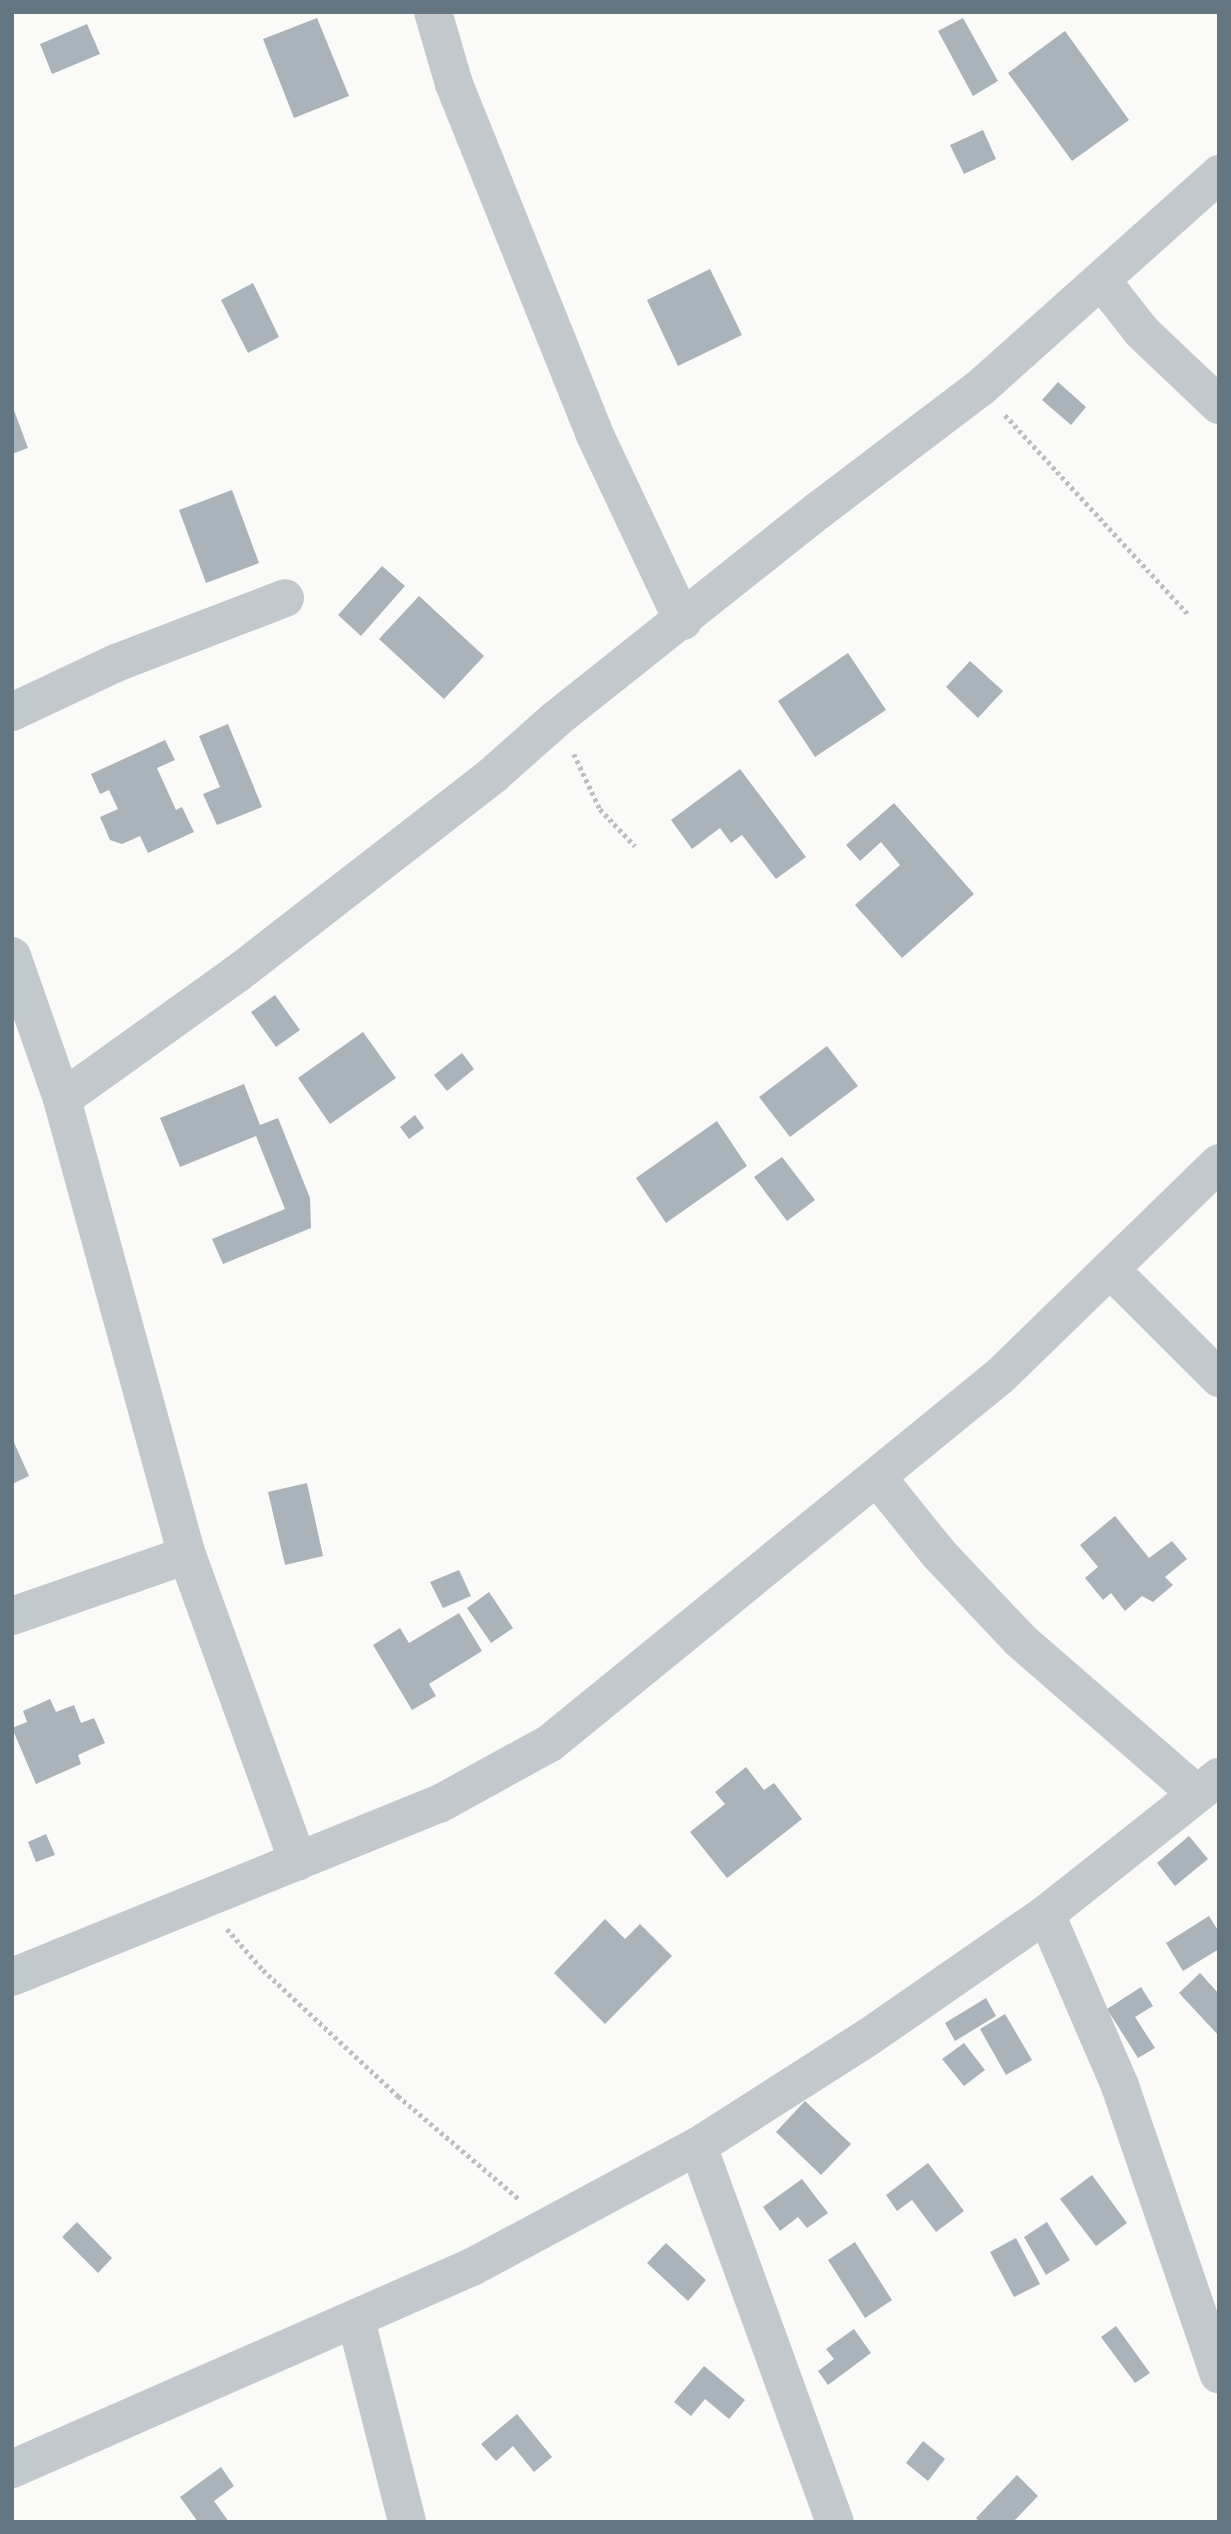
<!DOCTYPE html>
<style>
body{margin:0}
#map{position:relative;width:1231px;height:2534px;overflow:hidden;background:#fafaf8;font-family:"Open Sans",sans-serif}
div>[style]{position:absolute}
.building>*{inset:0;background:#aab3b9}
.path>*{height:4.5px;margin-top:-2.25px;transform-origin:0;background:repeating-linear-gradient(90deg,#bbbfc2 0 3.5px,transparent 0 7px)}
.street>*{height:38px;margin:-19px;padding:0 19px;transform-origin:19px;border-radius:19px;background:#c3c8cc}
span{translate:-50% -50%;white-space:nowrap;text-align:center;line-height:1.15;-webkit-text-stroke:7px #fff;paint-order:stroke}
.frame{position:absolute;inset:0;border:14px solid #657683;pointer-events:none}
</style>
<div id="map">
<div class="building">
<i style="clip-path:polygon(317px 18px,349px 96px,294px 118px,263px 39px)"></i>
<i style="clip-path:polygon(963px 18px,998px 81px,973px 96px,938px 31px)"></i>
<i style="clip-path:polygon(87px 24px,100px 54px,52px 74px,40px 44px)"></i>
<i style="clip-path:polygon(1065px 31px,1129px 120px,1072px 161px,1008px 73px)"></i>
<i style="clip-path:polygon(983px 130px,996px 159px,964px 174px,950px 145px)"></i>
<i style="clip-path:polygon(710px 269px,742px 335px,678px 366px,647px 300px)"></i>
<i style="clip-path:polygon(253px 283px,279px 337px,248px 353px,221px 300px)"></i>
<i style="clip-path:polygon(1058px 382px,1086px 407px,1071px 425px,1042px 400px)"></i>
<i style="clip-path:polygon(12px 405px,28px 448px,12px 454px)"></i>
<i style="clip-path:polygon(232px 490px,259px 563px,206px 583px,179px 510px)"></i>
<i style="clip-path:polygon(382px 566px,405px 586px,361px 636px,338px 615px)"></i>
<i style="clip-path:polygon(419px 596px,484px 656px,444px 699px,379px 639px)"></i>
<i style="clip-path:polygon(848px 653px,886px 710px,815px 757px,778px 701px)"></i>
<i style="clip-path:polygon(970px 661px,1003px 691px,978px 718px,946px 687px)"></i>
<i style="clip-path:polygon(228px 724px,262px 807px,217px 825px,203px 794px,220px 787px,199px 736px)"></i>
<i style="clip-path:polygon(165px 740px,175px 760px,157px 768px,176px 810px,182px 807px,194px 832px,148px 853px,140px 836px,122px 844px,110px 840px,100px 817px,118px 809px,109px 790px,100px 794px,91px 774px)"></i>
<i style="clip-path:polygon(740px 769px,806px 857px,776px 879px,742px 835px,731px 843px,720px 828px,692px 849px,671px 820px)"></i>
<i style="clip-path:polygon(894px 803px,974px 894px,902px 958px,855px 905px,900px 865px,881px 842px,860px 861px,846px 845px)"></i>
<i style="clip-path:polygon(275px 995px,300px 1030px,276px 1047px,251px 1012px)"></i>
<i style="clip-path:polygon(363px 1032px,396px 1078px,330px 1124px,298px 1078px)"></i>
<i style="clip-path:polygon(827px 1046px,858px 1086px,790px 1137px,759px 1097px)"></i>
<i style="clip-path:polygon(462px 1053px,474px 1069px,447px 1091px,434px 1075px)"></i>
<i style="clip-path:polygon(244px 1084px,260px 1125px,278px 1118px,310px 1198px,311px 1228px,223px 1264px,212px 1239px,285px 1209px,256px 1136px,180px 1167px,160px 1118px)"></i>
<i style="clip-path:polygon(415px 1115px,424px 1128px,409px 1139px,400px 1127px)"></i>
<i style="clip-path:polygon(717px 1121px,747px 1166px,666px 1223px,636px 1178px)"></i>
<i style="clip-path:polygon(782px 1157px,815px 1200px,787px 1221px,754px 1177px)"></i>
<i style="clip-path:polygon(12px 1438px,29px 1476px,12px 1484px)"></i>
<i style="clip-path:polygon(307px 1483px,323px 1556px,285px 1565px,268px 1492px)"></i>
<i style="clip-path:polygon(1115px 1516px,1149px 1558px,1172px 1541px,1187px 1559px,1165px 1577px,1173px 1585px,1153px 1602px,1142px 1596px,1125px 1611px,1111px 1593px,1103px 1600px,1085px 1578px,1098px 1567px,1080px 1545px)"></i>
<i style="clip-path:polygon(459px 1570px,471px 1596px,443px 1608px,430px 1582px)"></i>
<i style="clip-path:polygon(489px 1592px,513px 1628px,491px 1643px,467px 1608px)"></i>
<i style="clip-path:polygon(459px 1613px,482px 1651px,429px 1684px,436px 1696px,412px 1710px,373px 1645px,400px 1628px,409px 1643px)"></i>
<i style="clip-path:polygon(50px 1699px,56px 1712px,74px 1705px,81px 1723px,94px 1718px,105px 1743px,78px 1755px,81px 1764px,36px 1784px,12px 1728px,27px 1722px,23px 1711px)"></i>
<i style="clip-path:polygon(746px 1767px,764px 1790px,774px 1783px,802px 1819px,727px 1878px,690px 1832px,725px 1804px,715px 1792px)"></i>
<i style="clip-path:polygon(46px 1834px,55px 1855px,36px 1862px,28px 1842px)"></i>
<i style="clip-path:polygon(1189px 1836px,1208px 1859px,1175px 1886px,1157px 1863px)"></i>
<i style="clip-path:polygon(1209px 1916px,1219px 1932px,1219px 1949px,1183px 1971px,1166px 1943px)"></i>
<i style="clip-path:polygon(605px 1919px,625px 1939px,640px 1924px,672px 1956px,605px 2024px,554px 1973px)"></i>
<i style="clip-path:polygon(1200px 1973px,1219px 1994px,1219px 2036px,1179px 1993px)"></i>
<i style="clip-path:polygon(1141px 1987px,1153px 2006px,1135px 2017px,1155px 2048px,1138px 2058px,1107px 2009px)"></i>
<i style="clip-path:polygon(986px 1998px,996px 2016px,955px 2041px,945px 2023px)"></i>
<i style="clip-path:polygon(1005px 2014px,1032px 2060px,1006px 2075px,980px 2029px)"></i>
<i style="clip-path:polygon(964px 2043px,985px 2070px,964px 2086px,942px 2059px)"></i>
<i style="clip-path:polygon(805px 2101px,851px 2144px,821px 2175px,776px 2132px)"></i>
<i style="clip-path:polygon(928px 2163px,964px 2211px,936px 2232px,912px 2200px,897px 2211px,886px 2195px)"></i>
<i style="clip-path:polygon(1092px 2175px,1127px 2223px,1096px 2246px,1060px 2199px)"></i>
<i style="clip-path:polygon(802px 2179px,828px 2213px,807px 2228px,798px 2217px,780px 2231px,763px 2207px)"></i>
<i style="clip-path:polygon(77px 2222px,112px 2258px,98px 2273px,62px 2237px)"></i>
<i style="clip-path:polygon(1047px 2222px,1070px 2260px,1046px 2275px,1024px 2237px)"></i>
<i style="clip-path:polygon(1016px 2238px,1040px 2284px,1014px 2297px,990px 2252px)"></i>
<i style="clip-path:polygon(855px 2242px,892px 2300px,865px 2318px,828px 2260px)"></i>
<i style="clip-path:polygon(666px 2243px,706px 2280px,688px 2301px,647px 2263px)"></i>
<i style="clip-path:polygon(1116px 2326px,1150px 2373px,1135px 2383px,1101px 2337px)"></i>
<i style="clip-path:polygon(854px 2329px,871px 2353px,828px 2385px,818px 2371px,834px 2359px,826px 2349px)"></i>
<i style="clip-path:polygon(704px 2366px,745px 2400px,729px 2419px,705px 2399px,691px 2416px,674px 2402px)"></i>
<i style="clip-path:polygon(517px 2414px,552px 2457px,534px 2472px,513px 2446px,496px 2461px,481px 2444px)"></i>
<i style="clip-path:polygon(923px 2441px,945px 2459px,928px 2481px,906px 2463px)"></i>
<i style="clip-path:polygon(221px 2467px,234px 2486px,214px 2501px,229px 2522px,198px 2522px,180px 2497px)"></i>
<i style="clip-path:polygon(1017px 2475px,1038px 2496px,1013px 2522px,980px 2522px,976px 2518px)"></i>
</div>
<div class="path">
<i style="left:1005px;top:415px;width:270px;rotate:47.4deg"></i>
<i style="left:574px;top:754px;width:61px;rotate:64.7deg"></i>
<i style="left:600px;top:809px;width:51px;rotate:46.6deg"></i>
<i style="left:227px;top:1929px;width:55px;rotate:48.7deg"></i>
<i style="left:263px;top:1970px;width:185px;rotate:43deg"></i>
<i style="left:398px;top:2096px;width:159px;rotate:40.4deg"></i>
</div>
<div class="street">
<i style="left:433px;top:12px;width:75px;rotate:73.7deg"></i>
<i style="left:454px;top:84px;width:376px;rotate:68.1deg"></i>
<i style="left:594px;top:433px;width:208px;rotate:64.7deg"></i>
<i style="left:1102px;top:281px;width:65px;rotate:51.9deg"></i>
<i style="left:1142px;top:332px;width:106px;rotate:43.5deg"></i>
<i style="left:12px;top:712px;width:115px;rotate:-25.2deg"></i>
<i style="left:116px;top:663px;width:181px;rotate:-21deg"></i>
<i style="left:12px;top:956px;width:151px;rotate:70.7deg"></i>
<i style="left:62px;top:1099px;width:473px;rotate:74.7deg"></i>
<i style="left:187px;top:1555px;width:326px;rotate:70.1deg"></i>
<i style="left:62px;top:1099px;width:216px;rotate:-35.6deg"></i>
<i style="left:238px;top:973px;width:323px;rotate:-37.8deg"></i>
<i style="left:493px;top:775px;width:84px;rotate:-41.6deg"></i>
<i style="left:556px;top:719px;width:336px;rotate:-38.5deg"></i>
<i style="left:819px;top:510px;width:202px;rotate:-37.2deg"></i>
<i style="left:980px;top:388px;width:321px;rotate:-41.8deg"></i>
<i style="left:1111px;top:1270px;width:153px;rotate:45deg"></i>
<i style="left:877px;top:1477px;width:99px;rotate:51.2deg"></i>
<i style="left:939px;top:1554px;width:118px;rotate:46.7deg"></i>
<i style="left:1020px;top:1640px;width:233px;rotate:41deg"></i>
<i style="left:12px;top:1616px;width:185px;rotate:-19.2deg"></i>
<i style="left:1046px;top:1914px;width:187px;rotate:66.7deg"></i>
<i style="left:1120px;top:2086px;width:305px;rotate:71.1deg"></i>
<i style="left:12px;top:1977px;width:461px;rotate:-22.1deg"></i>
<i style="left:439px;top:1804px;width:127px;rotate:-28.8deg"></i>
<i style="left:550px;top:1743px;width:581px;rotate:-39.2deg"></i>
<i style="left:1000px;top:1376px;width:305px;rotate:-44.2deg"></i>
<i style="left:698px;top:2146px;width:400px;rotate:70deg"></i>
<i style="left:356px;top:2320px;width:208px;rotate:75.8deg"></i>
<i style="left:12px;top:2469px;width:502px;rotate:-23.71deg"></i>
<i style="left:472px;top:2267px;width:256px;rotate:-28.2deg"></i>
<i style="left:698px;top:2146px;width:201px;rotate:-32.6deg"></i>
<i style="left:867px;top:2038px;width:218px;rotate:-34.7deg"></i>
<i style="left:1046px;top:1914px;width:221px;rotate:-38.4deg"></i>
</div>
<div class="frame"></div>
</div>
